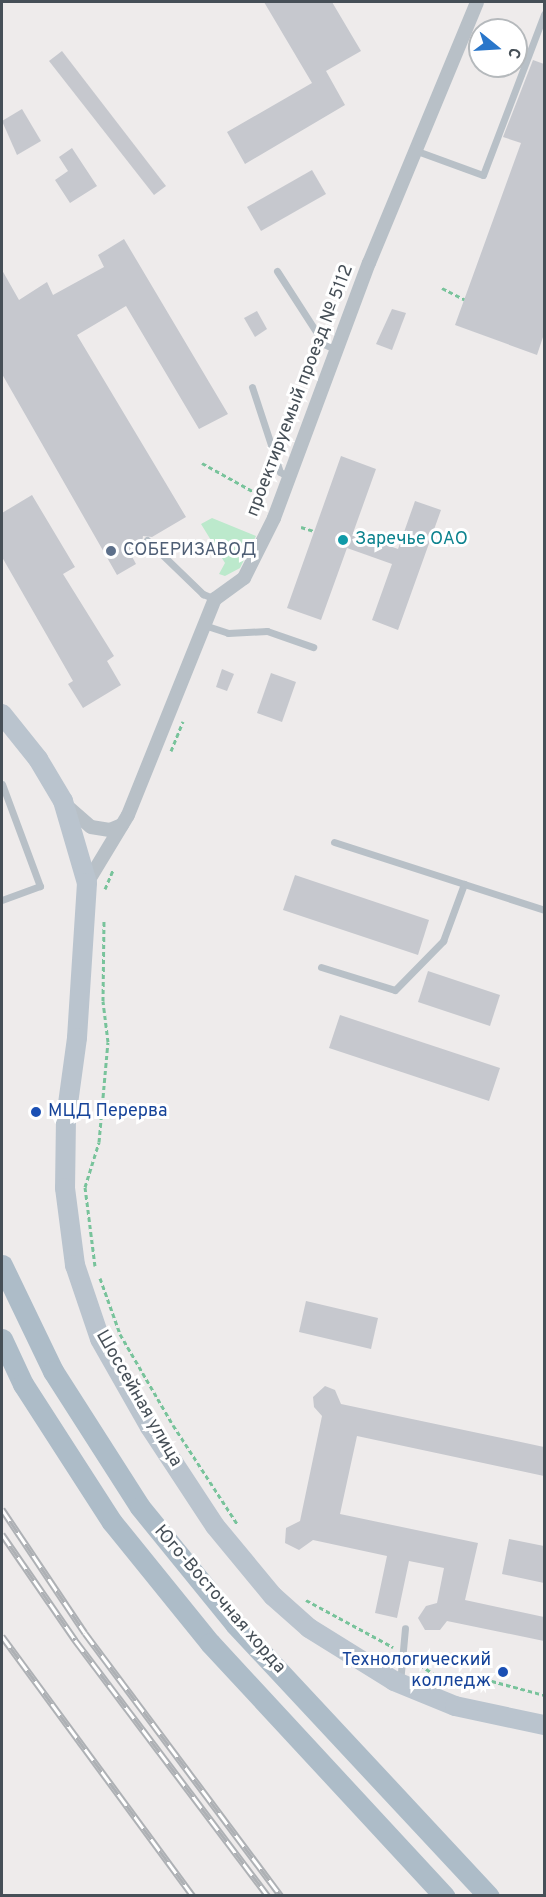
<!DOCTYPE html>
<meta charset="utf-8">
<style>
body{margin:0}
#map{position:relative;width:546px;height:1897px;overflow:hidden;background:#eeebeb;font-family:Overpass,sans-serif}
div>[style]{position:absolute}
.green>*{inset:0;background:#bce9cc}
.building>*{inset:0;background:#c6c8ce}
.path>*{height:3px;margin-top:-1.5px;transform-origin:0;background:repeating-linear-gradient(90deg,#78c39b 0 4.5px,transparent 0 7.5px)}
.lane>*{height:7px;margin:-3.5px;padding:0 3.5px;transform-origin:3.5px;border-radius:3.5px;background:#b8c0c7}
.street>*{height:14px;margin:-7px;padding:0 7px;transform-origin:7px;border-radius:7px;background:#b8c0c7}
.secondary>*{height:20px;margin:-10px;padding:0 10px;transform-origin:10px;border-radius:10px;background:#bac4ce}
.primary>*{height:21px;margin:-10.5px;padding:0 10.5px;transform-origin:10.5px;border-radius:10.5px;background:#adbcc8}
.rail>*{height:7px;margin-top:-3.5px;transform-origin:0;background:repeating-linear-gradient(90deg,#fff 0 14px,#aeb1b5 0 28px);box-sizing:border-box;border-block:2px solid #aeb1b5}
.dots>*{width:16px;height:16px;translate:-50% -50%;box-sizing:border-box;border:3px solid #fff;border-radius:50%}
span{translate:-50% -50%;white-space:nowrap;text-align:center;line-height:1.15;-webkit-text-stroke:6px #fff;paint-order:stroke}
.street-label{font-size:18px;color:#464f57}
.culture-label{font-size:18px;color:#0d838f}
.left{translate:0 -50%;text-align:left}
.service-label{font-size:18px;color:#4e5e75}
.transit-label{font-size:18px;color:#164399}
.right{translate:-100% -50%;text-align:right}
.frame{position:absolute;inset:0;border:3px solid #464f57;pointer-events:none}
.north{position:absolute;left:468px;top:18px;width:60px;height:60px;box-sizing:border-box;background:#fff;border:2px solid #b5b9bc;border-radius:50%;rotate:108deg;font-size:16px;font-weight:700;line-height:24px;text-align:center;color:#464f57}
.north::after{content:'';display:block;margin:auto;width:21px;height:27px;background:#2976ca;clip-path:polygon(50% 0,100% 100%,50% 72%,0 100%)}
</style>
<div id="map">
<div class="green">
<i style="clip-path:polygon(212px 518px,256px 536px,240px 568px,225px 576px,219px 574px,225px 563px,201px 524px)"></i>
</div>
<div class="building">
<i style="clip-path:polygon(264px 2px,332px 2px,361px 51px,326px 71px,345px 105px,245px 164px,227px 132px,312px 83px)"></i>
<i style="clip-path:polygon(62px 51px,166px 186px,154px 195px,49px 61px)"></i>
<i style="clip-path:polygon(533px 60px,544px 64px,544px 334px,537px 355px,455px 325px,521px 143px,503px 137px)"></i>
<i style="clip-path:polygon(22px 109px,41px 141px,17px 155px,2px 121px)"></i>
<i style="clip-path:polygon(72px 148px,97px 186px,70px 203px,55px 180px,68px 171px,59px 157px)"></i>
<i style="clip-path:polygon(312px 170px,326px 194px,261px 231px,247px 207px)"></i>
<i style="clip-path:polygon(124px 239px,228px 414px,199px 429px,126px 306px,77px 335px,186px 517px,152px 537px,143px 536px,142px 543px,129px 551px,136px 564px,117px 575px,2px 374px,2px 270px,19px 300px,47px 282px,53px 295px,104px 267px,98px 255px)"></i>
<i style="clip-path:polygon(392px 309px,406px 313px,392px 350px,376px 344px)"></i>
<i style="clip-path:polygon(257px 311px,267px 329px,255px 337px,244px 318px)"></i>
<i style="clip-path:polygon(341px 456px,376px 469px,353px 533px,398px 549px,415px 501px,441px 510px,398px 630px,372px 620px,392px 564px,347px 548px,321px 620px,287px 608px)"></i>
<i style="clip-path:polygon(32px 495px,75px 567px,63px 574px,114px 656px,107px 661px,121px 685px,83px 708px,68px 684px,73px 681px,2px 557px,2px 513px)"></i>
<i style="clip-path:polygon(222px 669px,234px 674px,227px 691px,216px 687px)"></i>
<i style="clip-path:polygon(271px 673px,296px 682px,282px 722px,257px 713px)"></i>
<i style="clip-path:polygon(295px 875px,429px 920px,418px 955px,283px 910px)"></i>
<i style="clip-path:polygon(428px 971px,500px 995px,490px 1026px,418px 1002px)"></i>
<i style="clip-path:polygon(340px 1015px,500px 1068px,489px 1101px,329px 1048px)"></i>
<i style="clip-path:polygon(306px 1301px,378px 1318px,371px 1349px,299px 1332px)"></i>
<i style="clip-path:polygon(325px 1386px,335px 1390px,341px 1404px,544px 1447px,544px 1476px,357px 1436px,340px 1514px,478px 1543px,465px 1600px,544px 1617px,544px 1641px,447px 1621px,440px 1630px,425px 1630px,418px 1618px,426px 1606px,437px 1603px,444px 1568px,409px 1561px,397px 1618px,375px 1613px,387px 1556px,313px 1540px,299px 1550px,285px 1543px,286px 1528px,300px 1521px,322px 1416px,314px 1407px,313px 1397px)"></i>
<i style="clip-path:polygon(509px 1539px,544px 1546px,544px 1583px,502px 1574px)"></i>
</div>
<div class="path">
<i style="left:442px;top:288px;width:25px;rotate:27deg"></i>
<i style="left:202px;top:463px;width:74px;rotate:29deg"></i>
<i style="left:301px;top:527px;width:14px;rotate:17deg"></i>
<i style="left:171px;top:751px;width:32px;rotate:-68deg"></i>
<i style="left:105px;top:889px;width:21px;rotate:-67deg"></i>
<i style="left:95px;top:1266px;width:80px;rotate:-97.2deg"></i>
<i style="left:85px;top:1187px;width:47px;rotate:-72.7deg"></i>
<i style="left:99px;top:1142px;width:100px;rotate:-84.9deg"></i>
<i style="left:108px;top:1042px;width:41px;rotate:-97deg"></i>
<i style="left:103px;top:1001px;width:82px;rotate:-89.3deg"></i>
<i style="left:100px;top:1278px;width:59px;rotate:70.3deg"></i>
<i style="left:120px;top:1334px;width:105px;rotate:59.8deg"></i>
<i style="left:173px;top:1425px;width:119px;rotate:57deg"></i>
<i style="left:306px;top:1600px;width:99px;rotate:28.4deg"></i>
<i style="left:414px;top:1660px;width:29px;rotate:36deg"></i>
<i style="left:437px;top:1677px;width:40px"></i>
<i style="left:477px;top:1677px;width:69px;rotate:15deg"></i>
</div>
<div class="lane">
<i style="left:417px;top:151px;width:70px;rotate:20deg"></i>
<i style="left:483px;top:175px;width:172px;rotate:-69.2deg"></i>
<i style="left:277px;top:271px;width:87px;rotate:57.2deg"></i>
<i style="left:324px;top:344px;width:14px;rotate:25deg"></i>
<i style="left:252px;top:387px;width:89px;rotate:71.8deg"></i>
<i style="left:280px;top:472px;width:10px;rotate:29deg"></i>
<i style="left:147px;top:540px;width:78px;rotate:44deg"></i>
<i style="left:203px;top:594px;width:13px;rotate:23deg"></i>
<i style="left:204px;top:625px;width:25px;rotate:18deg"></i>
<i style="left:228px;top:633px;width:39px;rotate:-3deg"></i>
<i style="left:267px;top:631px;width:49px;rotate:19.2deg"></i>
<i style="left:2px;top:784px;width:109px;rotate:69.6deg"></i>
<i style="left:40px;top:886px;width:40px;rotate:159.8deg"></i>
<i style="left:334px;top:842px;width:221px;rotate:17.9deg"></i>
<i style="left:321px;top:967px;width:77px;rotate:17.3deg"></i>
<i style="left:395px;top:990px;width:69px;rotate:-45.6deg"></i>
<i style="left:443px;top:941px;width:61px;rotate:-69.8deg"></i>
<i style="left:400px;top:1683px;width:55px;rotate:-84.8deg"></i>
</div>
<div class="street">
<i style="left:68px;top:807px;width:30px;rotate:41deg"></i>
<i style="left:91px;top:827px;width:19px;rotate:9deg"></i>
<i style="left:110px;top:830px;width:13px;rotate:-23deg"></i>
<i style="left:87px;top:883px;width:79px;rotate:-58.9deg"></i>
<i style="left:128px;top:815px;width:233px;rotate:-68.1deg"></i>
<i style="left:215px;top:599px;width:36px;rotate:-36deg"></i>
<i style="left:244px;top:578px;width:67px;rotate:-63.4deg"></i>
<i style="left:274px;top:518px;width:272px;rotate:-69.6deg"></i>
<i style="left:369px;top:263px;width:282px;rotate:-67.5deg"></i>
</div>
<div class="secondary">
<i style="left:2px;top:714px;width:58px;rotate:51.3deg"></i>
<i style="left:38px;top:759px;width:49px;rotate:59.2deg"></i>
<i style="left:63px;top:801px;width:85px;rotate:73.7deg"></i>
<i style="left:87px;top:883px;width:155px;rotate:93.7deg"></i>
<i style="left:77px;top:1038px;width:81px;rotate:97.8deg"></i>
<i style="left:66px;top:1118px;width:70px;rotate:90.8deg"></i>
<i style="left:65px;top:1188px;width:78px;rotate:82.6deg"></i>
<i style="left:75px;top:1265px;width:78px;rotate:71.3deg"></i>
<i style="left:100px;top:1339px;width:101px;rotate:60.4deg"></i>
<i style="left:150px;top:1427px;width:118px;rotate:56.7deg"></i>
<i style="left:215px;top:1526px;width:91px;rotate:50.4deg"></i>
<i style="left:273px;top:1596px;width:48px;rotate:41.6deg"></i>
<i style="left:309px;top:1628px;width:100px;rotate:31.9deg"></i>
<i style="left:394px;top:1681px;width:66px;rotate:22.3deg"></i>
<i style="left:455px;top:1706px;width:91px;rotate:12.1deg"></i>
</div>
<div class="primary">
<i style="left:2px;top:1265px;width:118px;rotate:64.3deg"></i>
<i style="left:53px;top:1371px;width:161px;rotate:57.4deg"></i>
<i style="left:140px;top:1507px;width:151px;rotate:50.9deg"></i>
<i style="left:235px;top:1624px;width:372px;rotate:47deg"></i>
<i style="left:2px;top:1339px;width:50px;rotate:65deg"></i>
<i style="left:23px;top:1384px;width:164px;rotate:57.2deg"></i>
<i style="left:112px;top:1522px;width:156px;rotate:51deg"></i>
<i style="left:210px;top:1643px;width:345px;rotate:47.2deg"></i>
</div>
<div class="rail">
<i style="left:2px;top:1509px;width:149px;rotate:56.2deg"></i>
<i style="left:85px;top:1633px;width:328px;rotate:53.3deg"></i>
<i style="left:2px;top:1534px;width:129px;rotate:55.4deg"></i>
<i style="left:75px;top:1640px;width:321px;rotate:53deg"></i>
<i style="left:2px;top:1636px;width:323px;rotate:53.7deg"></i>
</div>
<div class="dots">
<i style="left:343px;top:540px;background:#0f9aa8"></i>
<i style="left:111px;top:551px;background:#5c6f8a"></i>
<i style="left:36px;top:1112px;background:#1a4fb4"></i>
<i style="left:503px;top:1672px;background:#1a4fb4"></i>
</div>
<div class="street-label">
<span style="left:301px;top:391px;rotate:-69deg">проектируемый проезд № 5112</span>
<span style="left:138px;top:1399px;rotate:60deg">Шоссейная улица</span>
<span style="left:219px;top:1600px;rotate:49deg">Юго-Восточная хорда</span>
</div>
<div class="culture-label">
<span class="left" style="left:355px;top:540px">Заречье ОАО</span>
</div>
<div class="service-label">
<span class="left" style="left:123px;top:551px">СОБЕРИЗАВОД</span>
</div>
<div class="transit-label">
<span class="left" style="left:48px;top:1112px">МЦД Перерва</span>
<span class="right" style="left:491px;top:1672px">Технологический<br>колледж</span>
</div>
<div class="frame"></div>
<div class="north">С</div>
</div>
